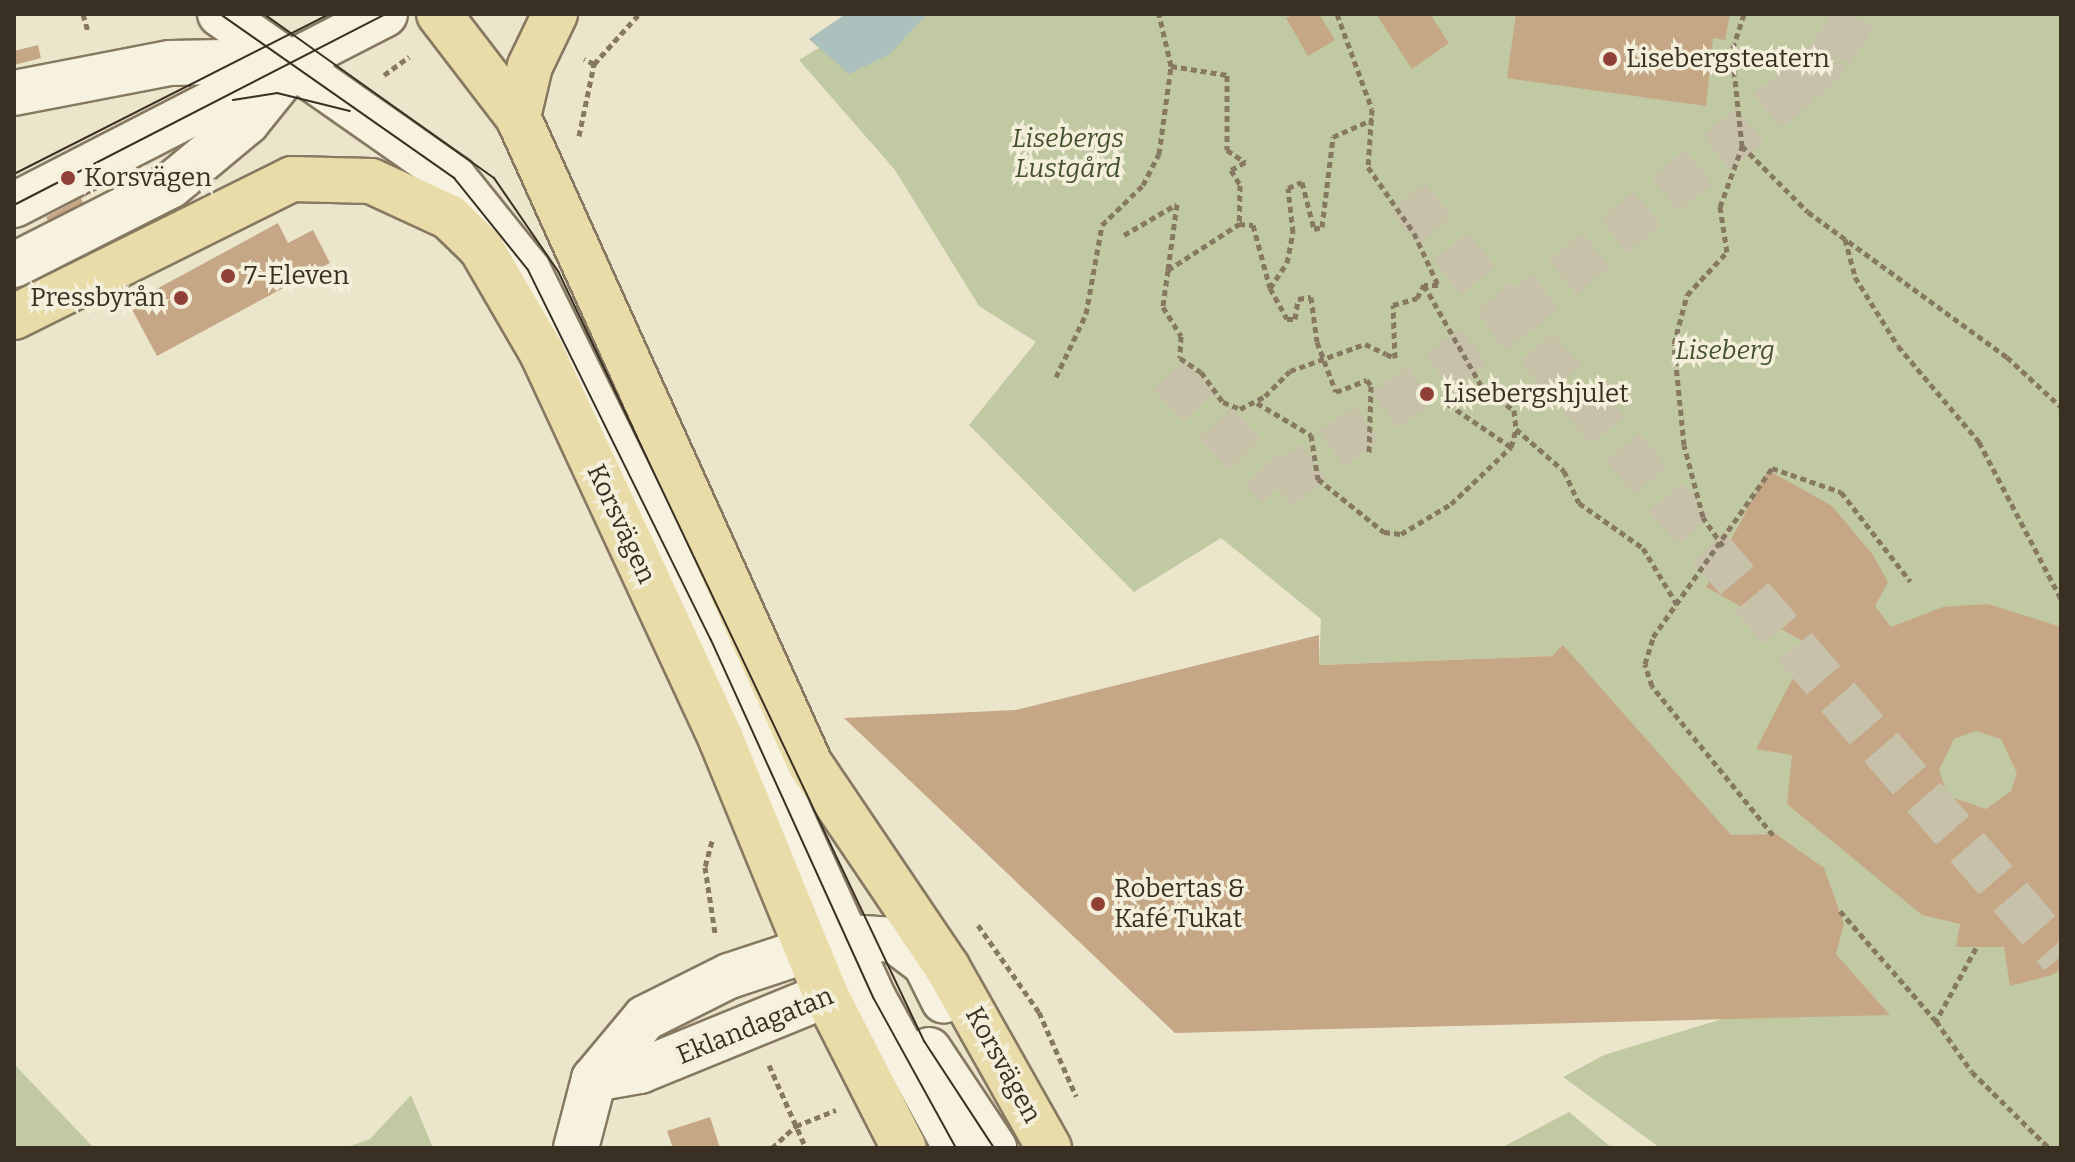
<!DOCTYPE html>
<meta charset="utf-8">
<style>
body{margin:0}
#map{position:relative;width:2075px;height:1162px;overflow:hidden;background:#ebe5cc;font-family:Bitter,serif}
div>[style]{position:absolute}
.green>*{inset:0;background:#c0c9a1}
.water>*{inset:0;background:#acc0bd}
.building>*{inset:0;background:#c5a786}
.minor-tunnel>*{height:44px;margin-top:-22px;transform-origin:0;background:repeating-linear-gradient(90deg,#c7c1aa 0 44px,transparent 0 66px)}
.path>*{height:5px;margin-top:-2.5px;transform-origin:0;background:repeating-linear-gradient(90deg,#877961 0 6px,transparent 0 10px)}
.roads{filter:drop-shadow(2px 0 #877961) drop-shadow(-2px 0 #877961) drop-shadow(0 2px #877961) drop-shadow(0 -2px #877961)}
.minor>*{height:44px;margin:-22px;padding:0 22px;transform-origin:22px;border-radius:22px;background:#f6f2df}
.major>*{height:44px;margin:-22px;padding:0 22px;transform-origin:22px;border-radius:22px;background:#e9dca9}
.tram>*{height:2px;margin:-1px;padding:0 1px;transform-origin:1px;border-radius:1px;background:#393023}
.path-bridge>*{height:5px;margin-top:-2.5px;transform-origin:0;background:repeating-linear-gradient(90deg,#877961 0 6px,transparent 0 10px)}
.dots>*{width:22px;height:22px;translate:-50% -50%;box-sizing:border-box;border:4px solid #f3efdb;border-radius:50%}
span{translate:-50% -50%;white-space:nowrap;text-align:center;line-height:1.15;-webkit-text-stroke:7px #f3efdb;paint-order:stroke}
.poi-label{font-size:26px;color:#393023}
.left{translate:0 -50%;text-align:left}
.right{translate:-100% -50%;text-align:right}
.park-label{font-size:26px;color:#45532c;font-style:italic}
.street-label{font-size:26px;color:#393023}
.frame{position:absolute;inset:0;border:16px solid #393023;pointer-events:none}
</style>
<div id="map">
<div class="green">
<i style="clip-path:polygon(846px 14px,2061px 14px,2061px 1148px,1659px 1147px,1563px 1077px,1604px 1055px,1722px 1019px,1889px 1014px,1563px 646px,1552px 656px,1319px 665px,1321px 619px,1221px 538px,1134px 592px,969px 425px,1036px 342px,979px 306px,895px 170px,799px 60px,819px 48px,809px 39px)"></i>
<i style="clip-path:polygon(14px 1064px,94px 1148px,14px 1148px)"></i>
<i style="clip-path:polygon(411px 1095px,433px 1148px,345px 1148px,370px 1139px)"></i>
<i style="clip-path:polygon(1569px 1112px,1612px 1148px,1501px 1148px)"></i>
</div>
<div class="water">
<i style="clip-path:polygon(846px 14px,927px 14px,890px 54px,849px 74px,809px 39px)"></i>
</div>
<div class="building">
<i style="clip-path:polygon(1294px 14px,1319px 14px,1335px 40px,1308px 56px,1286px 18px)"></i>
<i style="clip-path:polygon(1376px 14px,1430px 14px,1449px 43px,1412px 69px)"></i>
<i style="clip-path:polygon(1516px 14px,1730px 14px,1725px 40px,1713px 38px,1706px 106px,1507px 78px)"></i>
<i style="clip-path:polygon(38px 45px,41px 58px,14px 65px,14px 51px)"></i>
<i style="clip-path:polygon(81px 198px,86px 209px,52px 228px,46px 217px)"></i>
<i style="clip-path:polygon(278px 223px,288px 243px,313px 230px,330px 263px,157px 356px,129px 304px)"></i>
<i style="clip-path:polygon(evenodd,1768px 470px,1832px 506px,1873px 555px,1888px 582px,1875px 606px,1891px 627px,1943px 607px,1988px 604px,2061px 627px,2061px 969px,2052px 975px,2010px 986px,2004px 947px,1956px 947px,1960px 924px,1922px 915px,1787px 804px,1792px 755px,1756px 749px,1810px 645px,1706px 587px,1768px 470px,1976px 731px,2001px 739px,2017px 773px,2011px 791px,1986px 809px,1948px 796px,1939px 770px,1954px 739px,1976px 731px)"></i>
<i style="clip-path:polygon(1319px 635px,1319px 665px,1552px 656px,1563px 645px,1731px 835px,1776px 834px,1824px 868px,1844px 924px,1836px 954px,1890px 1015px,1175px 1033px,844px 718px,1016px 710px)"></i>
<i style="clip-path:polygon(710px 1117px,720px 1148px,673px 1148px,667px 1131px)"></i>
</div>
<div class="minor-tunnel">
<i style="left:1407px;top:197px;width:1002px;rotate:49.25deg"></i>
<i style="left:1169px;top:375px;width:157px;rotate:46deg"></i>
<i style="left:1278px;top:488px;width:288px;rotate:-36deg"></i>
<i style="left:1511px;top:319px;width:373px;rotate:-39deg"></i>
<i style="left:1801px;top:84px;width:43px;rotate:-44.1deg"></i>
<i style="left:1832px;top:54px;width:46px;rotate:-60.1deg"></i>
</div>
<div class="path">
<i style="left:83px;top:14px;width:19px;rotate:74deg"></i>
<i style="left:1337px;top:14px;width:101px;rotate:69.8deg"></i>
<i style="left:1372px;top:109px;width:58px;rotate:93.9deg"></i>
<i style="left:1368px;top:167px;width:80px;rotate:55.1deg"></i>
<i style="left:1414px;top:233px;width:57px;rotate:65.2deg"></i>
<i style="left:1438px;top:285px;width:14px;rotate:180deg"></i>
<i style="left:1744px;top:14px;width:39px;rotate:108deg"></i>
<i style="left:1732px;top:51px;width:96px;rotate:84deg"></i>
<i style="left:1742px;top:146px;width:93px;rotate:45deg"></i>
<i style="left:1808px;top:212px;width:246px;rotate:36.1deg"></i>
<i style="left:2007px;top:357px;width:74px;rotate:42.8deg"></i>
<i style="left:594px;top:64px;width:67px;rotate:-48deg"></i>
<i style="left:1171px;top:66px;width:57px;rotate:9.1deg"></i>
<i style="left:1227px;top:75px;width:75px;rotate:90deg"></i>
<i style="left:1227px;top:150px;width:22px;rotate:34deg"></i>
<i style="left:1245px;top:162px;width:16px;rotate:150deg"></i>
<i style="left:1231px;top:170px;width:17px;rotate:59deg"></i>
<i style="left:1240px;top:185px;width:39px;rotate:91deg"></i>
<i style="left:384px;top:75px;width:31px;rotate:-36deg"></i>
<i style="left:579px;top:136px;width:74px;rotate:-78.2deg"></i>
<i style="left:594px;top:64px;width:11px;rotate:-153deg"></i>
<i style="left:1124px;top:235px;width:61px;rotate:-30.3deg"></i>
<i style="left:1177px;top:204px;width:67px;rotate:97.8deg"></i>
<i style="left:1168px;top:270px;width:85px;rotate:-32.9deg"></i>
<i style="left:1239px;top:224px;width:14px;rotate:4deg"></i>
<i style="left:1253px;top:225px;width:65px;rotate:74.9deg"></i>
<i style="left:1270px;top:288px;width:30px;rotate:-56deg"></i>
<i style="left:1287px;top:263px;width:32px;rotate:-79deg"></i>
<i style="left:1293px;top:232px;width:44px;rotate:-96.5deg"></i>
<i style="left:1288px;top:188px;width:15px;rotate:-23deg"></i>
<i style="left:1302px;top:182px;width:49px;rotate:75.7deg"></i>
<i style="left:1314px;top:229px;width:8px;rotate:-14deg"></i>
<i style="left:1322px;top:227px;width:91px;rotate:-83deg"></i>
<i style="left:1333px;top:137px;width:44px;rotate:-24.2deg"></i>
<i style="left:1845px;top:239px;width:39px;rotate:75deg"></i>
<i style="left:1855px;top:277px;width:81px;rotate:58.1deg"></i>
<i style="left:1898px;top:346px;width:126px;rotate:49.8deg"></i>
<i style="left:1979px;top:442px;width:177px;rotate:62.4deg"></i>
<i style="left:1168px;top:270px;width:37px;rotate:98deg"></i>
<i style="left:1163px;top:307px;width:34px;rotate:58deg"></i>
<i style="left:1181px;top:336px;width:22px;rotate:93deg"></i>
<i style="left:1180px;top:358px;width:25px;rotate:34deg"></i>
<i style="left:1201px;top:372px;width:37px;rotate:54deg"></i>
<i style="left:1223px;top:402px;width:18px;rotate:22deg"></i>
<i style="left:1240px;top:409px;width:28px;rotate:-27deg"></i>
<i style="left:1270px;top:288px;width:35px;rotate:61deg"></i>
<i style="left:1287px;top:319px;width:8px"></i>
<i style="left:1295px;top:319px;width:20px;rotate:-81deg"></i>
<i style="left:1298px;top:299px;width:13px;rotate:-9deg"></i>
<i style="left:1311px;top:297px;width:45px;rotate:82.4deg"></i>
<i style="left:1317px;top:342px;width:53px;rotate:69.2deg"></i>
<i style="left:1336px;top:392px;width:33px;rotate:-21deg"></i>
<i style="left:1367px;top:380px;width:7px;rotate:56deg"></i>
<i style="left:1371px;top:386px;width:68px;rotate:91.7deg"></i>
<i style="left:1386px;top:354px;width:10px;rotate:24deg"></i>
<i style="left:1395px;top:358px;width:53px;rotate:-92.2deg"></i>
<i style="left:1393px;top:305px;width:25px;rotate:-16deg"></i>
<i style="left:1417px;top:298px;width:15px;rotate:-62deg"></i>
<i style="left:1424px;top:285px;width:117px;rotate:60.4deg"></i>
<i style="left:1482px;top:387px;width:39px;rotate:36deg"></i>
<i style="left:1514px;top:410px;width:19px;rotate:84deg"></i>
<i style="left:1516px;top:429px;width:64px;rotate:41.2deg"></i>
<i style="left:1564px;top:471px;width:35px;rotate:65deg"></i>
<i style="left:1579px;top:503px;width:78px;rotate:35.1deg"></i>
<i style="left:1643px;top:548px;width:70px;rotate:59deg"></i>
<i style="left:1056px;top:377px;width:70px;rotate:-64.5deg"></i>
<i style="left:1086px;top:314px;width:90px;rotate:-79.8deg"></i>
<i style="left:1102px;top:225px;width:57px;rotate:-44.3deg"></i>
<i style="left:1143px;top:185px;width:35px;rotate:-63deg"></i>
<i style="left:1159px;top:154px;width:89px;rotate:-82.2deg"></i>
<i style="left:1171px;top:66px;width:53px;rotate:-103deg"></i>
<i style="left:1257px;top:403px;width:63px;rotate:30.7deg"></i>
<i style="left:1311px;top:435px;width:45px;rotate:81deg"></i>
<i style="left:1318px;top:479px;width:85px;rotate:38.8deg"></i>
<i style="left:1384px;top:532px;width:17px;rotate:7deg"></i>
<i style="left:1401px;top:534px;width:58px;rotate:-31deg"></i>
<i style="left:1451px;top:504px;width:83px;rotate:-43.5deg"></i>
<i style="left:1448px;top:404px;width:76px;rotate:34.3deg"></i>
<i style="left:1511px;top:447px;width:19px;rotate:-74deg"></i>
<i style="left:1723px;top:546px;width:35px;rotate:-125deg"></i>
<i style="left:1703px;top:517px;width:74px;rotate:-104.8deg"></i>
<i style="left:1684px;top:445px;width:101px;rotate:-95.7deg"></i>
<i style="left:1674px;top:344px;width:51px;rotate:-75.1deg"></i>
<i style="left:1687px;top:295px;width:59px;rotate:-47.1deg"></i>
<i style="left:1727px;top:252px;width:46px;rotate:-98.8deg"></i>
<i style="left:1720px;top:207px;width:64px;rotate:-69.9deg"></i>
<i style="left:1773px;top:835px;width:192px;rotate:-129.1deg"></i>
<i style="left:1652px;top:686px;width:23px;rotate:-108deg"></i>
<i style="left:1645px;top:664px;width:28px;rotate:-73deg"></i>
<i style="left:1653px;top:637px;width:207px;rotate:-54.8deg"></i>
<i style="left:1772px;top:468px;width:73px;rotate:19.2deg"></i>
<i style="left:1841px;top:492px;width:113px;rotate:52.2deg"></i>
<i style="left:712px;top:841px;width:27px;rotate:105deg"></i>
<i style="left:705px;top:867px;width:67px;rotate:81.4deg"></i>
<i style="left:1840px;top:911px;width:146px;rotate:48.9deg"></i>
<i style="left:978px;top:925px;width:106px;rotate:55deg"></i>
<i style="left:1039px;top:1012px;width:92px;rotate:66.2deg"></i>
<i style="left:1976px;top:948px;width:83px;rotate:118.7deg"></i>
<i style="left:1936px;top:1021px;width:62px;rotate:54.8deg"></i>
<i style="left:1972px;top:1072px;width:108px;rotate:44.6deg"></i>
<i style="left:769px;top:1065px;width:91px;rotate:66deg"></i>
<i style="left:772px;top:1148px;width:33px;rotate:-43deg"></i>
<i style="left:796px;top:1126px;width:43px;rotate:-21.8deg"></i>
</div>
<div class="roads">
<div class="minor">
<i style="left:220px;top:14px;width:286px;rotate:35deg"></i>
<i style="left:454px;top:178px;width:118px;rotate:51.2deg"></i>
<i style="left:528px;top:270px;width:413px;rotate:63.7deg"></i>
<i style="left:711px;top:640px;width:394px;rotate:65.6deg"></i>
<i style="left:874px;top:999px;width:170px;rotate:61.2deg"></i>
<i style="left:14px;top:93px;width:159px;rotate:-10.9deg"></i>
<i style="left:170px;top:63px;width:110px;rotate:-1deg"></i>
<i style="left:14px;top:205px;width:417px;rotate:-27.2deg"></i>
<i style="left:14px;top:265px;width:175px;rotate:-26.9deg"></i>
<i style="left:170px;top:186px;width:100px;rotate:-39.7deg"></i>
<i style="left:247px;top:122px;width:65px;rotate:-51.2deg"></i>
<i style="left:929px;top:1050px;width:118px;rotate:56.4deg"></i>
<i style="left:594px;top:1079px;width:47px;rotate:-9.9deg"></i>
<i style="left:640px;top:1071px;width:239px;rotate:-22.2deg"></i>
<i style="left:576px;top:1148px;width:71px;rotate:-75.4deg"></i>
<i style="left:594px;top:1079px;width:80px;rotate:-50.1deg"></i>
<i style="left:645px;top:1018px;width:94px;rotate:-26.6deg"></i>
<i style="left:729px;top:976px;width:124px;rotate:-18.3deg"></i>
<i style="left:847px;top:937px;width:47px;rotate:3.7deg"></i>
<i style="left:894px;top:940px;width:39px;rotate:37deg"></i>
<i style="left:925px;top:963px;width:42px;rotate:63.4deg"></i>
</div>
<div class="major">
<i style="left:439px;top:14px;width:130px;rotate:52.5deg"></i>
<i style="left:518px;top:117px;width:710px;rotate:65.71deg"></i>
<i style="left:810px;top:764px;width:245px;rotate:56deg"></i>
<i style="left:947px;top:967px;width:208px;rotate:60.6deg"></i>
<i style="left:518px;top:117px;width:52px;rotate:-76.8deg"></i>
<i style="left:530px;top:66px;width:58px;rotate:-64.3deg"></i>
<i style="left:14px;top:317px;width:310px;rotate:-26.4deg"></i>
<i style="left:292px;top:179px;width:79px;rotate:1.5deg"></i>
<i style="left:371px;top:181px;width:86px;rotate:24.8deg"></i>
<i style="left:449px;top:217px;width:45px;rotate:44.1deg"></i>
<i style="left:481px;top:248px;width:121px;rotate:59.8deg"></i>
<i style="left:542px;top:353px;width:425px;rotate:65.1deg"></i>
<i style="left:721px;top:739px;width:279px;rotate:67.7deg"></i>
<i style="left:827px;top:997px;width:169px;rotate:63deg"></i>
</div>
</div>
<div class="tram">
<i style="left:220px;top:14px;width:286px;rotate:35deg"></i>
<i style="left:454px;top:178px;width:118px;rotate:51.2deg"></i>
<i style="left:528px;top:270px;width:413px;rotate:63.7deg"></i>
<i style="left:711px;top:640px;width:394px;rotate:65.6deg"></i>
<i style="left:874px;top:999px;width:170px;rotate:61.2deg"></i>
<i style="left:264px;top:14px;width:282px;rotate:35.5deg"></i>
<i style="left:494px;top:178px;width:113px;rotate:55.5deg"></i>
<i style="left:558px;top:271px;width:853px;rotate:64.58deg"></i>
<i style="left:924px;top:1041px;width:128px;rotate:56.8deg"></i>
<i style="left:233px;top:100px;width:45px;rotate:-9deg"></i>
<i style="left:277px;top:93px;width:75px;rotate:13.9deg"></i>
<i style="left:14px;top:174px;width:354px;rotate:-26.9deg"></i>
<i style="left:14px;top:205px;width:417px;rotate:-27.2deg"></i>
</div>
<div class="path-bridge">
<i style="left:1265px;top:396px;width:35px;rotate:-45deg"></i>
<i style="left:1290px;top:371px;width:80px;rotate:-19.8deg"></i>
<i style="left:1365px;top:344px;width:23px;rotate:25deg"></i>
</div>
<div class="dots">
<i style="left:1610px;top:59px;background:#904037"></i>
<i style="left:68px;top:178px;background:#904037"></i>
<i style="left:228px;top:276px;background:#904037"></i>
<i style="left:181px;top:298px;background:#904037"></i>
<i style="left:1427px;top:394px;background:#904037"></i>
<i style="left:1098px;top:904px;background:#904037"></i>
</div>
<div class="poi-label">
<span class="left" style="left:1626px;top:59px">Lisebergsteatern</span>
<span class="left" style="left:84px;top:178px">Korsvägen</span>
<span class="left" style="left:244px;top:276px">7-Eleven</span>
<span class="right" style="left:165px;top:298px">Pressbyrån</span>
<span class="left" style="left:1443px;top:394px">Lisebergshjulet</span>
<span class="left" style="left:1114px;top:904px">Robertas &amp;<br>Kafé Tukat</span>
</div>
<div class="park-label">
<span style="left:1068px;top:154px">Lisebergs<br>Lustgård</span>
<span style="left:1725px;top:351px">Liseberg</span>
</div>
<div class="street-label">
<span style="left:621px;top:524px;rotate:65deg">Korsvägen</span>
<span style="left:755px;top:1026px;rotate:-22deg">Eklandagatan</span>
<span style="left:1003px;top:1065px;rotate:61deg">Korsvägen</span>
</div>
<div class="frame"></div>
</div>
